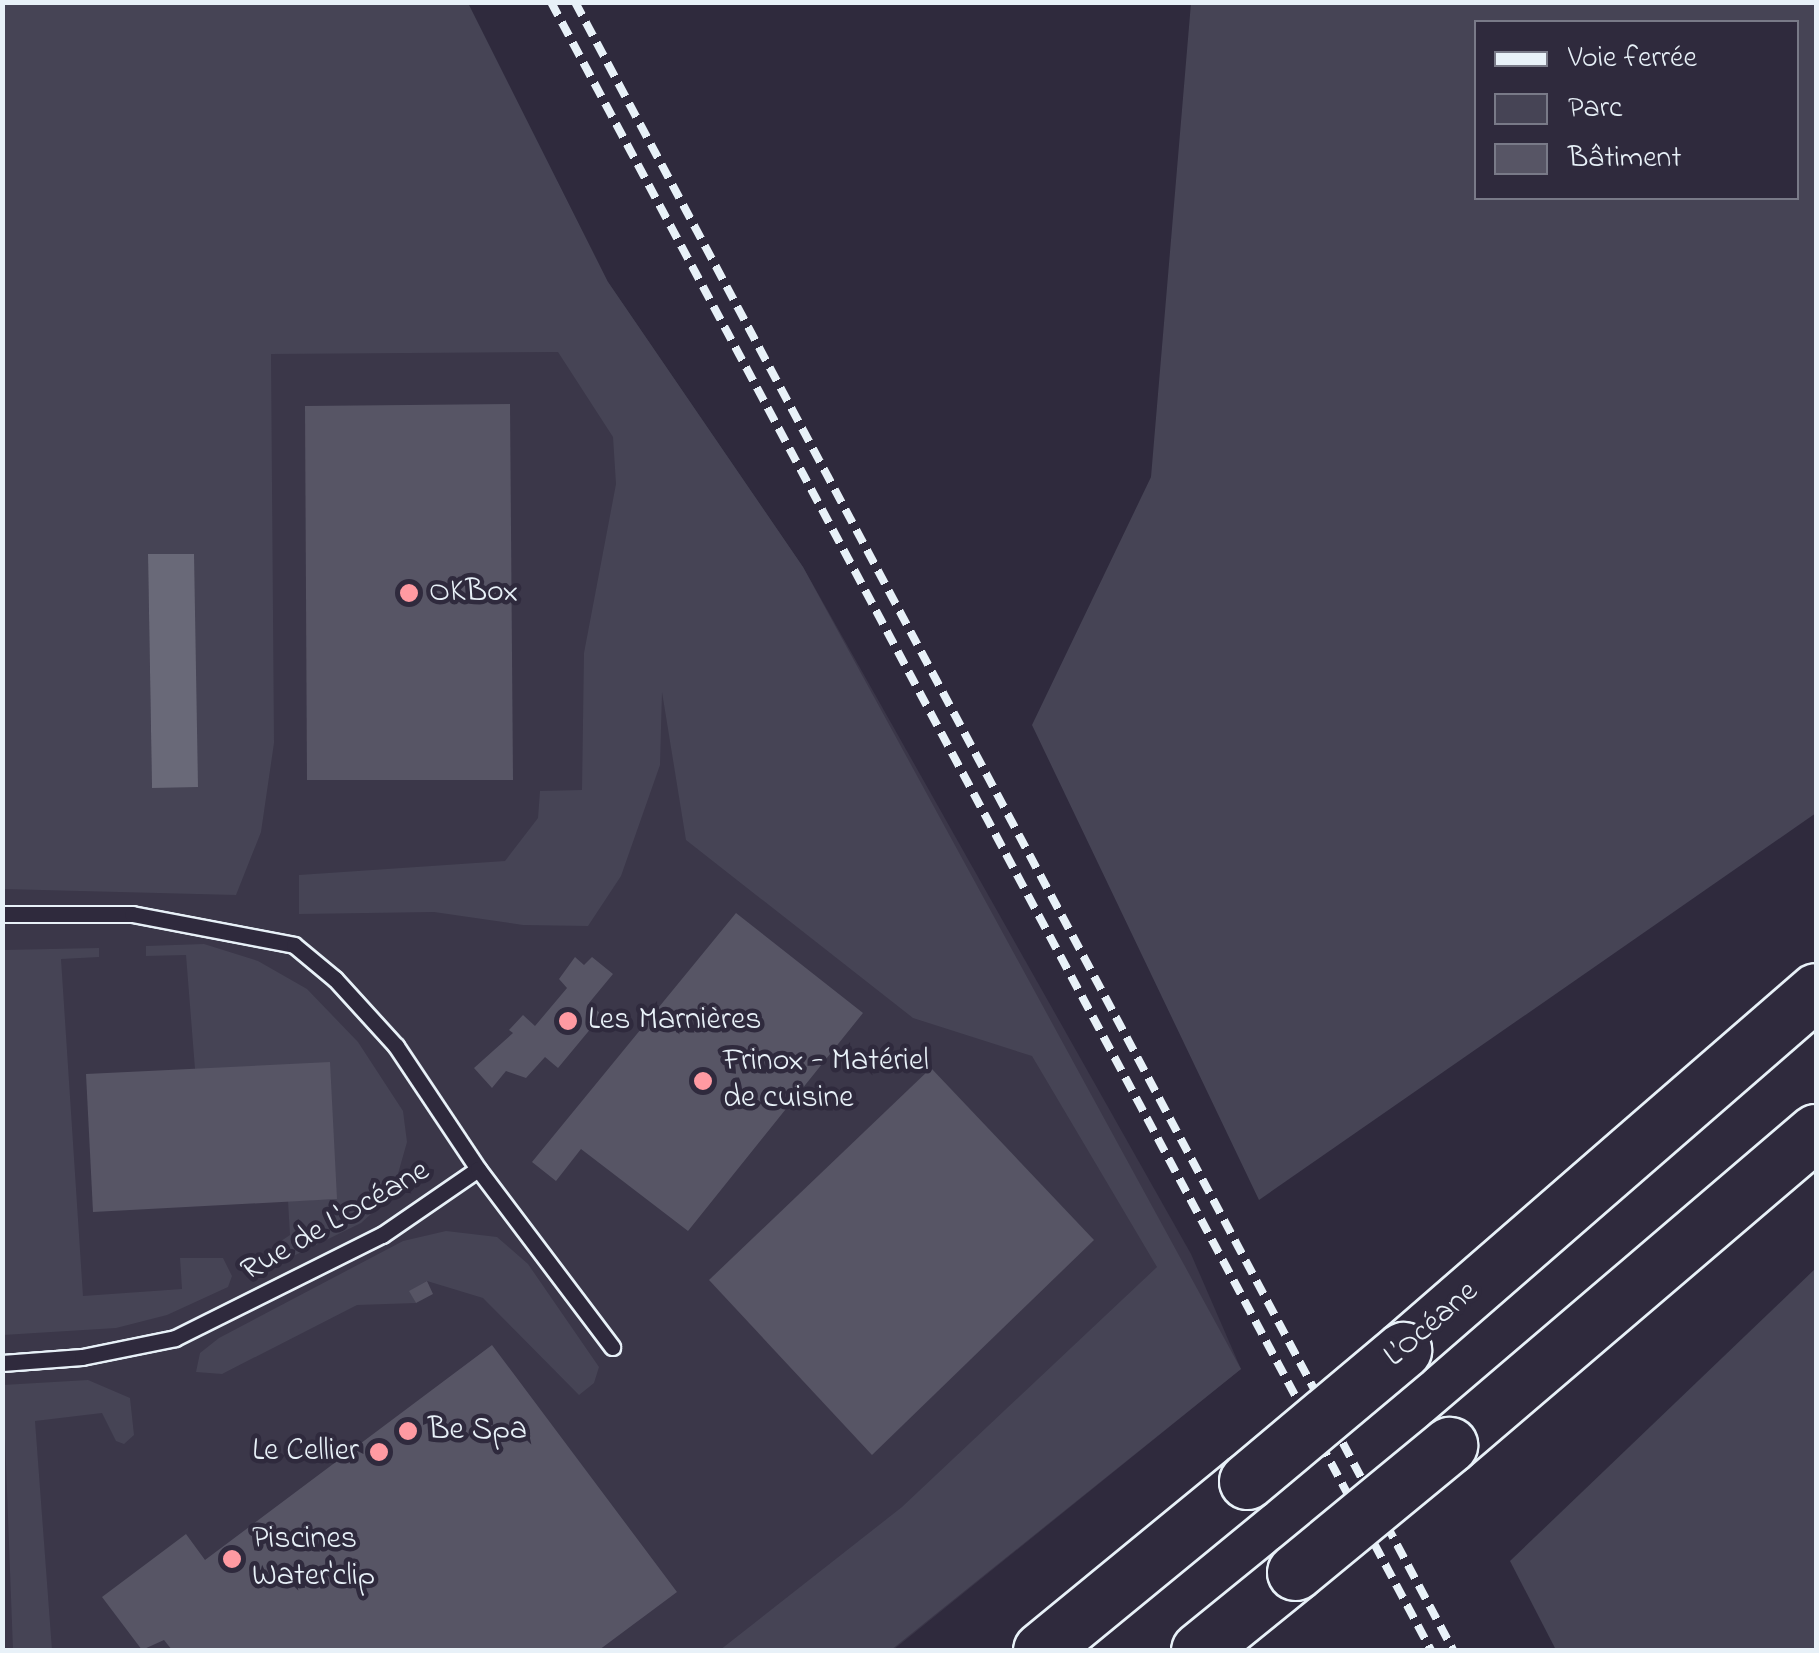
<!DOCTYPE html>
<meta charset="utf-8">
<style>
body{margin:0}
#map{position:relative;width:1819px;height:1653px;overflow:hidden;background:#2f2a3d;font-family:"Indie Flower",sans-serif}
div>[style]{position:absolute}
.built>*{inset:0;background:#3b3749}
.green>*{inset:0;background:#464455}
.water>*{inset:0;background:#696978}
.building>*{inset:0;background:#575565}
.roads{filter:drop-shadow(2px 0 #e8f1f8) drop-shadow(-2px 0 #e8f1f8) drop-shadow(0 2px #e8f1f8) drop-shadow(0 -2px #e8f1f8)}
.service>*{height:15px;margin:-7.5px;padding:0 7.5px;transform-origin:7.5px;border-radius:7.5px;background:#2f2a3d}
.motorway>*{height:55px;margin:-27.5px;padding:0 27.5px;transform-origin:27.5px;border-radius:27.5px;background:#2f2a3d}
.rail>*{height:8px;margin-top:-4px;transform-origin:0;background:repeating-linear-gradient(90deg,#e8f1f8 0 15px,transparent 0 23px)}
.bridges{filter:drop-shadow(2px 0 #e8f1f8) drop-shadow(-2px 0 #e8f1f8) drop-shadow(0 2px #e8f1f8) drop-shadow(0 -2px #e8f1f8)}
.motorway-bridge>*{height:55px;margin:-27.5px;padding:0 27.5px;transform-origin:27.5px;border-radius:27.5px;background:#2f2a3d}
.dots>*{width:28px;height:28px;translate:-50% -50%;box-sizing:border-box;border:5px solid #2f2a3d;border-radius:50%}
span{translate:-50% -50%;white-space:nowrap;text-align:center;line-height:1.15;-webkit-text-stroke:9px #2f2a3d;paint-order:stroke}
.poi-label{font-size:32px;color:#e8f1f8}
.left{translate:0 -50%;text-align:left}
.right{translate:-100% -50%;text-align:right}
.street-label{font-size:32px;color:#e8f1f8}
.frame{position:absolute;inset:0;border:5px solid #e8f1f8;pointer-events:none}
.legend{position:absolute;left:1474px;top:20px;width:325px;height:180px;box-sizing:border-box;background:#2f2a3d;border:2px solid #797a88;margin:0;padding:12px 18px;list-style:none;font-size:30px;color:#e8f1f8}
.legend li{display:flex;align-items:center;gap:20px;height:50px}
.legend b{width:50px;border:2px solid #797a88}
</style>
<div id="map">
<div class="built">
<i style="clip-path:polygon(3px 3px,608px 282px,803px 567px,1191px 1254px,1241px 1369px,893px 1650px,3px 1650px)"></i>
</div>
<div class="green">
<i style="clip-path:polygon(evenodd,3px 3px,468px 3px,608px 282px,803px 567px,1241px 1369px,891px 1650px,720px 1650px,902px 1507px,1157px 1267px,1032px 1056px,913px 1018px,686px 840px,662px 692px,660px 765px,621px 876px,588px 926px,523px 925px,434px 912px,299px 914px,299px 875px,505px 861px,538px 818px,540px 791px,582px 790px,584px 653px,616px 484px,613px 437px,558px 352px,271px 354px,274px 743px,261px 832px,236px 895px,3px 889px,3px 3px,148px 555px,198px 786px,198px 787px,152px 787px,148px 555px)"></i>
<i style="clip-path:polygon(evenodd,1191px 3px,1816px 3px,1816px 813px,1259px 1200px,1032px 725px,1151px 477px,1191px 3px,1796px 22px,1796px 198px,1476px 198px,1476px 22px,1796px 22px)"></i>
<i style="clip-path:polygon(204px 944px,258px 961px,307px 989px,358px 1042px,403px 1111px,407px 1142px,392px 1195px,361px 1223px,281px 1262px,272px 1247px,290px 1235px,288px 1201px,337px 1199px,195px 1069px,186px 955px,146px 956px,146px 946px)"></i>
<i style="clip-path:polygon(99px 948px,99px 957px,61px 959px,83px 1296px,182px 1289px,180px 1258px,223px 1258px,232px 1276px,228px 1287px,167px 1315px,116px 1328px,3px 1335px,3px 950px)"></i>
<i style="clip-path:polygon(446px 1231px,497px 1237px,528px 1264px,599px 1367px,594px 1383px,579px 1395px,483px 1298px,427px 1281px,410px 1291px,416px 1303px,357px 1305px,222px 1374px,196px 1372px,200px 1353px,219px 1338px,403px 1241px)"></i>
<i style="clip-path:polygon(1816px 1268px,1816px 1650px,1556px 1650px,1510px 1561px)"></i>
<i style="clip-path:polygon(88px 1380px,130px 1398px,134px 1435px,124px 1444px,116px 1441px,102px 1413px,35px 1421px,52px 1650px,13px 1650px,3px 1385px)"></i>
</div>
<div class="water">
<i style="clip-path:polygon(148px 554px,194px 554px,198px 787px,152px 788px)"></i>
</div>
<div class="building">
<i style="clip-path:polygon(510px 404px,513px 780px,307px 780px,305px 406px)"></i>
<i style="clip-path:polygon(736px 913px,863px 1013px,688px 1231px,581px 1149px,556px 1181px,532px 1162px)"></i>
<i style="clip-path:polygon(575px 957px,584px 965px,592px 957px,613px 974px,589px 1003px,602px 1015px,558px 1068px,545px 1057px,526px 1078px,506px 1071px,492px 1088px,474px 1068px,513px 1033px,509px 1030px,523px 1015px,535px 1026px,567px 988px,559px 979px)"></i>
<i style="clip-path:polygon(330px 1062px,337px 1199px,93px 1212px,86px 1074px)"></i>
<i style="clip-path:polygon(931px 1068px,1094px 1240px,872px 1455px,709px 1280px)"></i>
<i style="clip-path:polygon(427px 1281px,433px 1294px,416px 1303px,409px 1291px)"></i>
<i style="clip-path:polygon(492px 1345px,677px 1592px,599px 1650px,172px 1650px,164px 1640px,142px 1650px,102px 1597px,186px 1534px,205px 1560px)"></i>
</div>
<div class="roads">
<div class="service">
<i style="left:2px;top:914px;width:130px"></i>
<i style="left:132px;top:914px;width:165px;rotate:10.8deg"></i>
<i style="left:294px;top:945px;width:53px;rotate:39.7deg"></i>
<i style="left:335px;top:979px;width:91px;rotate:47.7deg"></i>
<i style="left:396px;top:1046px;width:148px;rotate:56.3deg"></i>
<i style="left:2px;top:1363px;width:80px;rotate:-4.3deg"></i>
<i style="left:82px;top:1357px;width:95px;rotate:-11.5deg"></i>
<i style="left:175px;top:1338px;width:231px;rotate:-26.5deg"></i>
<i style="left:382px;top:1235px;width:116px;rotate:-34.5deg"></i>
<i style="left:478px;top:1169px;width:223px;rotate:53deg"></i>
</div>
<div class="motorway">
<i style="left:1403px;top:1350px;width:547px;rotate:-41deg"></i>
<i style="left:1449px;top:1445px;width:482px;rotate:-40.5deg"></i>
<i style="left:1041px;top:1650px;width:266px;rotate:-39.4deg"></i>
<i style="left:1199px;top:1650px;width:124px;rotate:-39.1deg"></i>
</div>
</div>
<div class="rail">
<i style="left:551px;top:2px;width:1868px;rotate:61.9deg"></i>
<i style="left:575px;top:2px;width:1867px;rotate:61.95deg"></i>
</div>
<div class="bridges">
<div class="motorway-bridge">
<i style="left:1247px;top:1481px;width:204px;rotate:-40deg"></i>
<i style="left:1295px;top:1572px;width:200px;rotate:-39.5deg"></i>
</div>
</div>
<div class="dots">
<i style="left:409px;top:593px;background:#ff9aa2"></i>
<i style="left:568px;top:1021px;background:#ff9aa2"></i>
<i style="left:703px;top:1081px;background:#ff9aa2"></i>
<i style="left:408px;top:1431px;background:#ff9aa2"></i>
<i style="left:379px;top:1452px;background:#ff9aa2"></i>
<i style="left:232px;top:1559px;background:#ff9aa2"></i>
</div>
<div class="poi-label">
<span class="left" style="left:429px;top:593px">OKBox</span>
<span class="left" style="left:588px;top:1021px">Les Marnières</span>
<span class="left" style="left:723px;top:1081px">Frinox - Matériel<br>de cuisine</span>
<span class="left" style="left:428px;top:1431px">Be Spa</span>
<span class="right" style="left:359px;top:1452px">Le Cellier</span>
<span class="left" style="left:252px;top:1559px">Piscines<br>Water'clip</span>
</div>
<div class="street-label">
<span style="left:336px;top:1222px;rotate:-30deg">Rue de L'Océane</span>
<span style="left:1432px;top:1325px;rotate:-41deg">L’Océane</span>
</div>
<div class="frame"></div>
<ul class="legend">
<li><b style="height:12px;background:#e8f1f8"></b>Voie ferrée</li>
<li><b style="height:28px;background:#464455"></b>Parc</li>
<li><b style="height:28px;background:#575565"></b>Bâtiment</li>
</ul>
</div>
